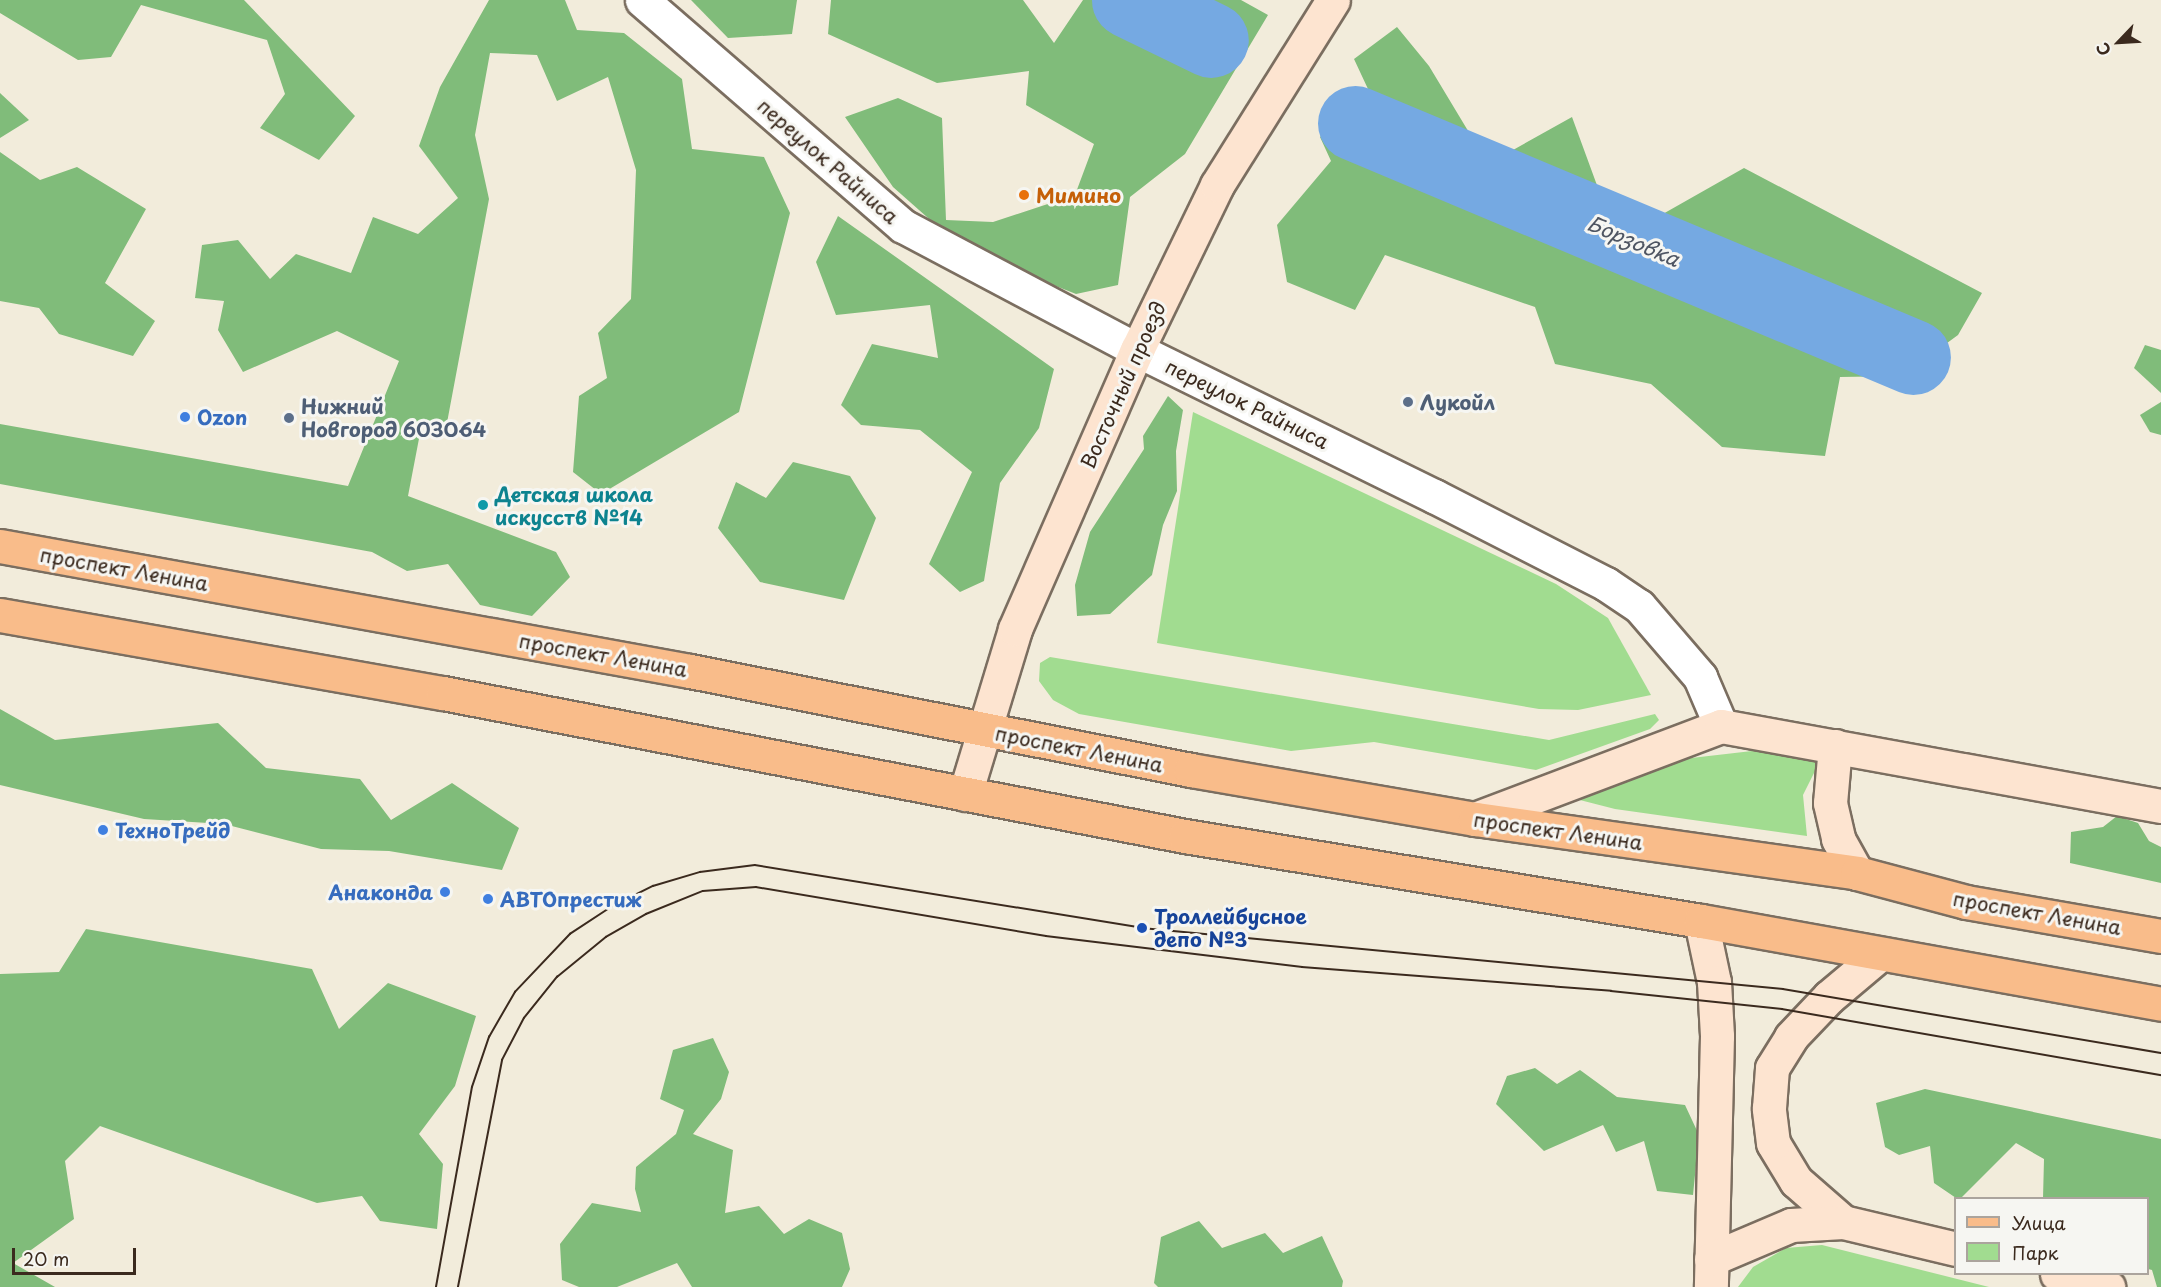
<!DOCTYPE html>
<meta charset="utf-8">
<style>
body{margin:0}
#map{position:relative;width:2161px;height:1287px;overflow:hidden;background:#f2ecdb;font-family:"Playpen Sans",sans-serif}
div>[style]{position:absolute}
.green>*{inset:0;background:#a1dc90}
.forest>*{inset:0;background:#80bc7a}
.river>*{height:75px;margin:-37.5px;padding:0 37.5px;transform-origin:37.5px;border-radius:37.5px;background:#75a9e2}
.roads{filter:drop-shadow(2px 0 #7b6e60) drop-shadow(-2px 0 #7b6e60) drop-shadow(0 2px #7b6e60) drop-shadow(0 -2px #7b6e60)}
.street>*{height:33px;margin:-16.5px;padding:0 16.5px;transform-origin:16.5px;border-radius:16.5px;background:#fff}
.secondary>*{height:33px;margin:-16.5px;padding:0 16.5px;transform-origin:16.5px;border-radius:16.5px;background:#fde4d0}
.primary>*{height:33px;margin:-16.5px;padding:0 16.5px;transform-origin:16.5px;border-radius:16.5px;background:#f9bc8a}
.tram>*{height:1.5px;margin:-0.75px;padding:0 0.75px;transform-origin:0.75px;border-radius:0.75px;background:#3b2a1e}
.dots>*{width:16px;height:16px;translate:-50% -50%;box-sizing:border-box;border:3px solid #f6f6f2;border-radius:50%}
span{translate:-50% -50%;white-space:nowrap;text-align:center;line-height:1.15;-webkit-text-stroke:6px #f6f6f2;paint-order:stroke}
.street-label{font-size:20px;color:#3b2a1e}
.food-label{font-size:20px;color:#c56008;font-weight:700}
.left{translate:0 -50%;text-align:left}
.service-label{font-size:20px;color:#4e5e75;font-weight:700}
.shop-label{font-size:20px;color:#366cbe;font-weight:700}
.right{translate:-100% -50%;text-align:right}
.culture-label{font-size:20px;color:#0d838f;font-weight:700}
.transit-label{font-size:20px;color:#164399;font-weight:700}
.water-label{font-size:21px;color:#4f5663;font-style:italic}
.legend{position:absolute;left:1954px;top:1197px;width:195px;height:78px;box-sizing:border-box;background:#f6f6f2;border:2px solid #aba49d;margin:0;padding:8px 10px;list-style:none;font-size:18px;color:#3b2a1e}
.legend li{display:flex;align-items:center;gap:12px;height:30px}
.legend b{width:30px;border:2px solid #aba49d}
.north{position:absolute;left:2089px;top:12px;width:60px;height:60px;-webkit-text-stroke:4px #f6f6f2;paint-order:stroke;rotate:245deg;font-size:16px;font-weight:700;line-height:24px;text-align:center;color:#3b2a1e}
.north::after{content:'';display:block;margin:auto;width:21px;height:27px;background:#3b2a1e;clip-path:polygon(50% 0,100% 100%,50% 72%,0 100%)}
.scale{position:absolute;left:12px;top:1248px;width:124px;height:27px;box-sizing:border-box;border:3px solid #3b2a1e;border-top:0;padding-left:8px;font-size:18px;line-height:21px;white-space:nowrap;color:#3b2a1e;-webkit-text-stroke:4px #f6f6f2;paint-order:stroke}
</style>
<div id="map">
<div class="green">
<i style="clip-path:polygon(1193px 412px,1556px 584px,1608px 618px,1651px 695px,1578px 710px,1539px 709px,1157px 643px)"></i>
<i style="clip-path:polygon(1050px 657px,1549px 740px,1655px 714px,1659px 720px,1650px 729px,1536px 770px,1374px 742px,1291px 751px,1079px 714px,1053px 700px,1039px 681px,1040px 663px)"></i>
<i style="clip-path:polygon(1752px 751px,1785px 753px,1819px 763px,1803px 795px,1807px 836px,1615px 809px,1572px 798px,1674px 760px)"></i>
<i style="clip-path:polygon(1822px 1245px,1989px 1287px,1738px 1287px,1753px 1267px,1786px 1248px)"></i>
</div>
<div class="forest">
<i style="clip-path:polygon(0 0,244px 0,355px 116px,319px 160px,260px 128px,285px 94px,267px 40px,141px 5px,111px 57px,78px 60px,0 13px)"></i>
<i style="clip-path:polygon(489px 0,565px 0,577px 30px,624px 33px,682px 79px,692px 149px,764px 157px,790px 213px,739px 412px,601px 494px,573px 472px,579px 396px,607px 378px,598px 333px,631px 299px,636px 170px,608px 77px,557px 101px,537px 55px,490px 53px,475px 135px,489px 199px,446px 428px,422px 423px,408px 496px,556px 552px,570px 577px,532px 616px,480px 605px,448px 564px,407px 571px,372px 552px,0 484px,0 424px,348px 486px,399px 361px,337px 331px,243px 372px,218px 330px,224px 301px,195px 298px,202px 245px,238px 240px,270px 279px,296px 254px,351px 273px,373px 217px,418px 234px,458px 198px,419px 146px,440px 87px)"></i>
<i style="clip-path:polygon(691px 0,797px 0,792px 34px,728px 38px)"></i>
<i style="clip-path:polygon(831px 0,1023px 0,1054px 43px,1083px 0,1241px 0,1268px 15px,1185px 154px,1130px 197px,1118px 285px,1076px 294px,995px 262px,945px 233px,893px 187px,845px 117px,898px 98px,942px 118px,946px 220px,993px 222px,1075px 195px,1094px 144px,1026px 105px,1029px 71px,937px 83px,828px 34px)"></i>
<i style="clip-path:polygon(1397px 27px,1429px 66px,1488px 164px,1572px 117px,1598px 188px,1654px 219px,1744px 168px,1982px 293px,1958px 335px,1902px 376px,1840px 377px,1825px 456px,1722px 447px,1651px 384px,1555px 364px,1535px 307px,1385px 255px,1355px 310px,1287px 282px,1277px 225px,1331px 161px,1320px 137px,1368px 89px,1354px 59px)"></i>
<i style="clip-path:polygon(0 93px,29px 120px,0 138px)"></i>
<i style="clip-path:polygon(0 152px,40px 180px,77px 167px,146px 209px,105px 283px,155px 321px,133px 356px,59px 334px,39px 308px,0 301px)"></i>
<i style="clip-path:polygon(838px 216px,1054px 369px,1039px 428px,1000px 483px,984px 581px,960px 592px,929px 564px,972px 472px,920px 430px,861px 425px,841px 405px,872px 344px,938px 358px,930px 305px,836px 315px,816px 262px)"></i>
<i style="clip-path:polygon(2145px 345px,2161px 350px,2161px 393px,2134px 368px)"></i>
<i style="clip-path:polygon(1168px 396px,1183px 410px,1176px 451px,1177px 491px,1163px 525px,1152px 575px,1110px 614px,1077px 616px,1075px 585px,1090px 532px,1144px 449px,1143px 436px)"></i>
<i style="clip-path:polygon(2161px 402px,2161px 435px,2150px 432px,2140px 415px)"></i>
<i style="clip-path:polygon(793px 462px,850px 476px,876px 518px,844px 600px,760px 582px,718px 528px,736px 482px,766px 498px)"></i>
<i style="clip-path:polygon(0 709px,55px 740px,218px 723px,266px 768px,360px 779px,391px 820px,452px 783px,519px 828px,502px 870px,389px 851px,321px 849px,224px 824px,144px 819px,0 785px)"></i>
<i style="clip-path:polygon(2117px 816px,2138px 823px,2149px 841px,2161px 847px,2161px 883px,2070px 863px,2071px 832px,2103px 827px)"></i>
<i style="clip-path:polygon(86px 929px,312px 969px,339px 1029px,388px 983px,476px 1016px,455px 1086px,419px 1134px,443px 1164px,437px 1229px,380px 1221px,362px 1196px,317px 1203px,100px 1126px,65px 1161px,74px 1219px,13px 1263px,55px 1287px,0 1287px,0 974px,59px 972px)"></i>
<i style="clip-path:polygon(713px 1038px,729px 1072px,721px 1099px,693px 1134px,733px 1150px,725px 1213px,759px 1206px,784px 1234px,809px 1219px,842px 1233px,850px 1269px,842px 1287px,692px 1287px,677px 1263px,617px 1287px,579px 1287px,562px 1280px,560px 1244px,592px 1203px,641px 1212px,635px 1189px,636px 1167px,676px 1134px,684px 1110px,660px 1099px,673px 1050px)"></i>
<i style="clip-path:polygon(1535px 1068px,1557px 1084px,1580px 1070px,1617px 1097px,1685px 1105px,1699px 1135px,1693px 1195px,1657px 1191px,1644px 1141px,1616px 1152px,1603px 1125px,1544px 1151px,1496px 1104px,1507px 1076px)"></i>
<i style="clip-path:polygon(1925px 1089px,2161px 1139px,2161px 1287px,2157px 1287px,2152px 1270px,2148px 1269px,2148px 1198px,2043px 1198px,2044px 1159px,2016px 1143px,1961px 1198px,1956px 1198px,1934px 1183px,1930px 1146px,1899px 1155px,1885px 1147px,1876px 1103px)"></i>
<i style="clip-path:polygon(1199px 1221px,1222px 1248px,1265px 1233px,1283px 1253px,1322px 1236px,1343px 1281px,1342px 1287px,1158px 1287px,1154px 1283px,1161px 1237px)"></i>
</div>
<div class="river">
<i style="left:1129px;top:0;width:91px;rotate:26deg"></i>
<i style="left:1355px;top:123px;width:605px;rotate:22.75deg"></i>
</div>
<div class="roads">
<div class="street">
<i style="left:642px;top:0;width:345px;rotate:40.9deg"></i>
<i style="left:903px;top:226px;width:265px;rotate:27.9deg"></i>
<i style="left:1137px;top:350px;width:331px;rotate:26.2deg"></i>
<i style="left:1434px;top:496px;width:193px;rotate:27.1deg"></i>
<i style="left:1606px;top:584px;width:40px;rotate:34deg"></i>
<i style="left:1639px;top:606px;width:94px;rotate:49.3deg"></i>
<i style="left:1700px;top:677px;width:53px;rotate:66.8deg"></i>
</div>
<div class="secondary">
<i style="left:1835px;top:746px;width:57px;rotate:95deg"></i>
<i style="left:1830px;top:803px;width:37px;rotate:77deg"></i>
<i style="left:1838px;top:839px;width:39px;rotate:61deg"></i>
<i style="left:965px;top:794px;width:172px;rotate:-73.1deg"></i>
<i style="left:1015px;top:629px;width:305px;rotate:-66.4deg"></i>
<i style="left:1137px;top:350px;width:183px;rotate:-64.1deg"></i>
<i style="left:1217px;top:185px;width:218px;rotate:-57.9deg"></i>
<i style="left:1475px;top:819px;width:263px;rotate:-20.7deg"></i>
<i style="left:1721px;top:726px;width:447px;rotate:10.3deg"></i>
<i style="left:1701px;top:921px;width:62px;rotate:78deg"></i>
<i style="left:1714px;top:982px;width:54px;rotate:86.8deg"></i>
<i style="left:1717px;top:1036px;width:251px;rotate:91.4deg"></i>
<i style="left:1843px;top:1222px;width:62px;rotate:-138.9deg"></i>
<i style="left:1796px;top:1181px;width:44px;rotate:-121.2deg"></i>
<i style="left:1773px;top:1143px;width:35px;rotate:-97deg"></i>
<i style="left:1769px;top:1108px;width:40px;rotate:-85.7deg"></i>
<i style="left:1772px;top:1068px;width:36px;rotate:-58deg"></i>
<i style="left:1791px;top:1037px;width:55px;rotate:-46.5deg"></i>
<i style="left:1829px;top:997px;width:65px;rotate:-40deg"></i>
<i style="left:1711px;top:1259px;width:87px;rotate:-23deg"></i>
<i style="left:1791px;top:1225px;width:52px;rotate:-3.3deg"></i>
<i style="left:1843px;top:1222px;width:116px;rotate:13.4deg"></i>
<i style="left:2057px;top:1274px;width:53px;rotate:14.3deg"></i>
</div>
<div class="primary">
<i style="left:0;top:546px;width:701px;rotate:10.27deg"></i>
<i style="left:690px;top:671px;width:511px;rotate:11.18deg"></i>
<i style="left:1191px;top:770px;width:288px;rotate:9.8deg"></i>
<i style="left:1475px;top:819px;width:386px;rotate:8deg"></i>
<i style="left:1857px;top:873px;width:113px;rotate:14.9deg"></i>
<i style="left:1966px;top:902px;width:198px;rotate:9.9deg"></i>
<i style="left:0;top:615px;width:450px;rotate:10deg"></i>
<i style="left:443px;top:693px;width:756px;rotate:10.91deg"></i>
<i style="left:1185px;top:836px;width:523px;rotate:9.35deg"></i>
<i style="left:1701px;top:921px;width:467px;rotate:10.2deg"></i>
</div>
</div>
<div class="tram">
<i style="left:436px;top:1287px;width:203px;rotate:-79.8deg"></i>
<i style="left:472px;top:1087px;width:53px;rotate:-71.2deg"></i>
<i style="left:489px;top:1037px;width:52px;rotate:-60deg"></i>
<i style="left:515px;top:992px;width:80px;rotate:-46.5deg"></i>
<i style="left:570px;top:934px;width:49px;rotate:-33.4deg"></i>
<i style="left:611px;top:907px;width:47px;rotate:-26.6deg"></i>
<i style="left:653px;top:886px;width:49px;rotate:-16.6deg"></i>
<i style="left:700px;top:872px;width:55px;rotate:-7.3deg"></i>
<i style="left:755px;top:865px;width:392px;rotate:9.2deg"></i>
<i style="left:1142px;top:928px;width:644px;rotate:5.44deg"></i>
<i style="left:1783px;top:989px;width:383px;rotate:9.6deg"></i>
<i style="left:458px;top:1287px;width:231px;rotate:-79deg"></i>
<i style="left:502px;top:1060px;width:47px;rotate:-62.4deg"></i>
<i style="left:524px;top:1018px;width:53px;rotate:-51.2deg"></i>
<i style="left:557px;top:977px;width:63px;rotate:-39.2deg"></i>
<i style="left:606px;top:937px;width:46px;rotate:-29.9deg"></i>
<i style="left:646px;top:914px;width:61px;rotate:-22deg"></i>
<i style="left:703px;top:891px;width:53px;rotate:-4.3deg"></i>
<i style="left:756px;top:887px;width:294px;rotate:9.6deg"></i>
<i style="left:1046px;top:936px;width:258px;rotate:6.9deg"></i>
<i style="left:1302px;top:967px;width:310px;rotate:4.4deg"></i>
<i style="left:1611px;top:991px;width:172px;rotate:6deg"></i>
<i style="left:1782px;top:1009px;width:385px;rotate:9.9deg"></i>
</div>
<div class="dots">
<i style="left:1024px;top:195px;background:#e8710a"></i>
<i style="left:1408px;top:402px;background:#5c6f8a"></i>
<i style="left:185px;top:417px;background:#3f7fe0"></i>
<i style="left:289px;top:418px;background:#5c6f8a"></i>
<i style="left:483px;top:505px;background:#0f9aa8"></i>
<i style="left:103px;top:830px;background:#3f7fe0"></i>
<i style="left:445px;top:892px;background:#3f7fe0"></i>
<i style="left:488px;top:899px;background:#3f7fe0"></i>
<i style="left:1142px;top:928px;background:#1a4fb4"></i>
</div>
<div class="street-label">
<span style="left:828px;top:161px;rotate:41deg">переулок Райниса</span>
<span style="left:1123px;top:385px;rotate:-66deg">Восточный проезд</span>
<span style="left:1247px;top:404px;rotate:26deg">переулок Райниса</span>
<span style="left:124px;top:569px;rotate:10deg">проспект Ленина</span>
<span style="left:603px;top:655px;rotate:10deg">проспект Ленина</span>
<span style="left:1079px;top:749px;rotate:11deg">проспект Ленина</span>
<span style="left:1558px;top:831px;rotate:8deg">проспект Ленина</span>
<span style="left:2037px;top:913px;rotate:10deg">проспект Ленина</span>
</div>
<div class="food-label">
<span class="left" style="left:1036px;top:195px">Мимино</span>
</div>
<div class="service-label">
<span class="left" style="left:1420px;top:402px">Лукойл</span>
<span class="left" style="left:301px;top:418px">Нижний<br>Новгород 603064</span>
</div>
<div class="shop-label">
<span class="left" style="left:197px;top:417px">Ozon</span>
<span class="left" style="left:115px;top:830px">ТехноТрейд</span>
<span class="right" style="left:433px;top:892px">Анаконда</span>
<span class="left" style="left:500px;top:899px">АВТОпрестиж</span>
</div>
<div class="culture-label">
<span class="left" style="left:495px;top:506px">Детская школа<br>искусств №14</span>
</div>
<div class="transit-label">
<span class="left" style="left:1154px;top:928px">Троллейбусное<br>депо №3</span>
</div>
<div class="water-label">
<span style="left:1634px;top:240px;rotate:23deg">Борзовка</span>
</div>
<ul class="legend">
<li><b style="height:8px;background:#f9bc8a"></b>Улица</li>
<li><b style="height:16px;background:#a1dc90"></b>Парк</li>
</ul>
<div class="north">С</div>
<div class="scale">20 m</div>
</div>
